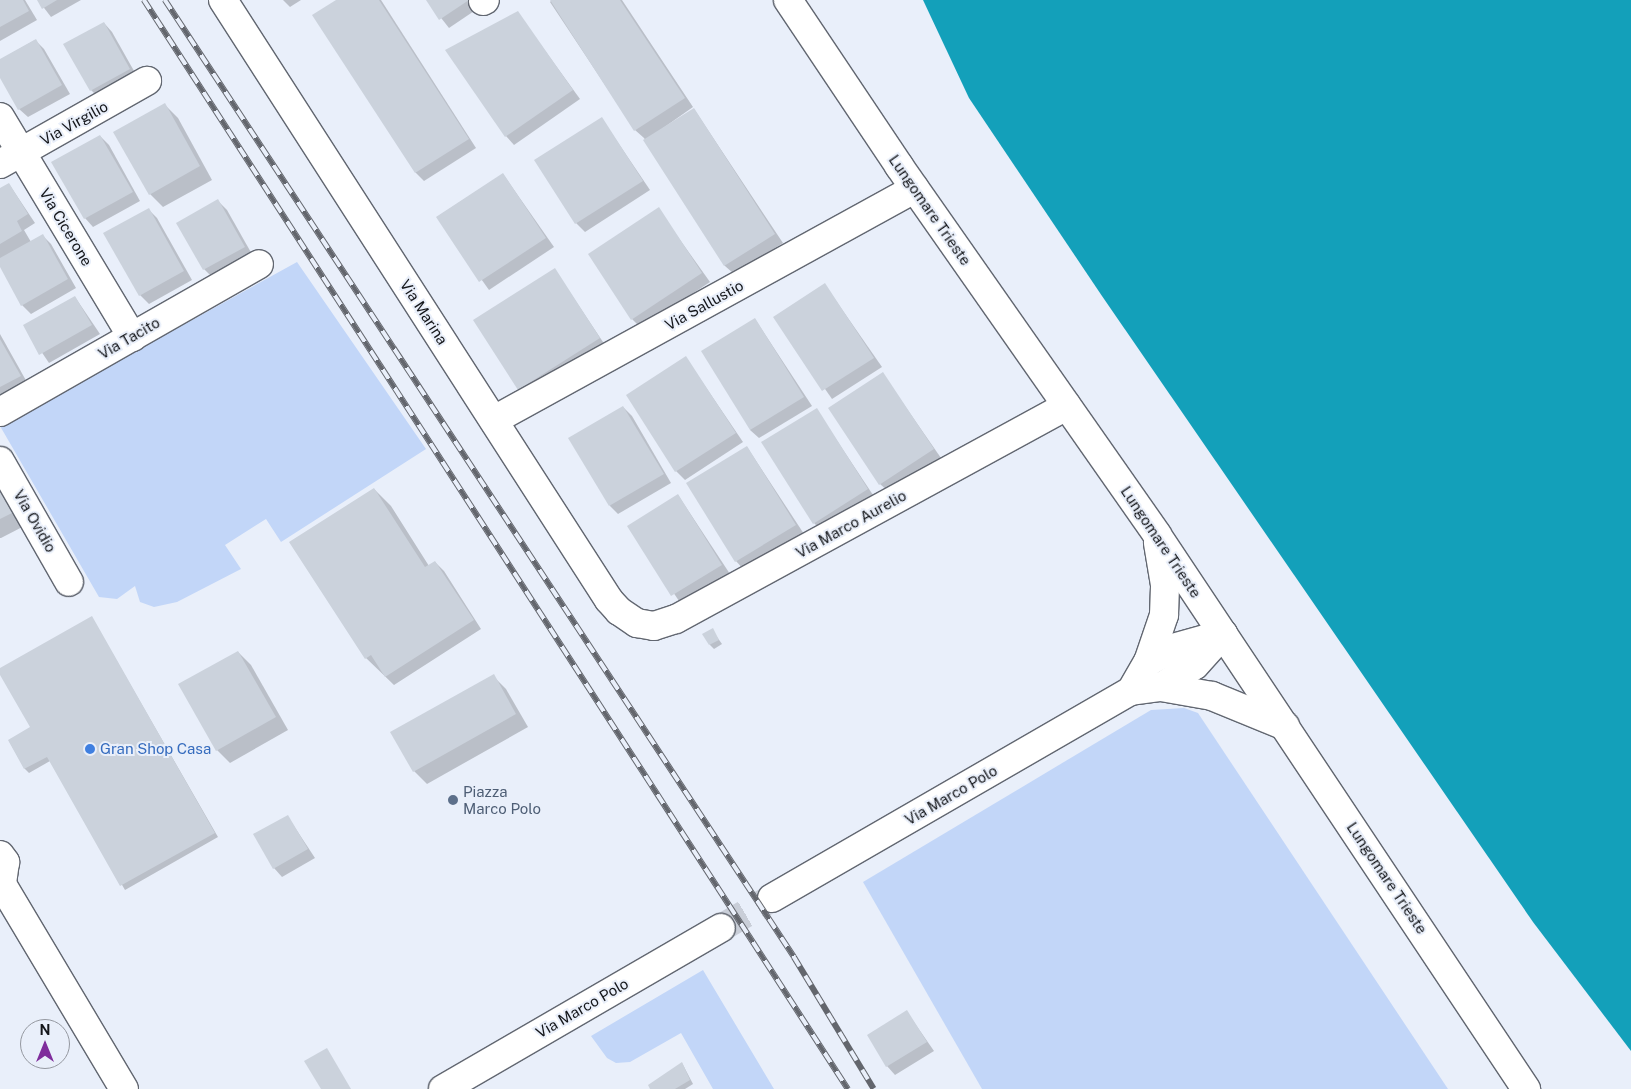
<!DOCTYPE html>
<style>
body{margin:0}
#map{position:relative;width:1631px;height:1089px;overflow:hidden;background:#e9effa;font-family:"Public Sans",sans-serif}
div>[style]{position:absolute}
.green>*{inset:0;background:#c2d6f8}
.water>*{inset:0;background:#13a0ba}
.shadow>*{inset:0;background:#0003}
.building>*{inset:0;background:#cbd2dc}
.street-tunnel>*{height:28px;margin-top:-14px;transform-origin:0;background:repeating-linear-gradient(90deg,#c9ced8 0 28px,transparent 0 42px)}
.roads{filter:drop-shadow(1px 0 #626771) drop-shadow(-1px 0 #626771) drop-shadow(0 1px #626771) drop-shadow(0 -1px #626771)}
.street>*{height:28px;margin:-14px;padding:0 14px;transform-origin:14px;border-radius:14px;background:#fff}
.primary>*{height:28px;margin:-14px;padding:0 14px;transform-origin:14px;border-radius:14px;background:#fff}
.rail>*{height:5.5px;margin-top:-2.75px;transform-origin:0;background:repeating-linear-gradient(90deg,#e9effa 0 11px,#63666d 0 22px);box-sizing:border-box;border-block:1px solid #63666d}
.dots>*{width:14px;height:14px;translate:-50% -50%;box-sizing:border-box;border:2px solid #e9effa;border-radius:50%}
span{translate:-50% -50%;white-space:nowrap;text-align:center;line-height:1.15;-webkit-text-stroke:4px #e9effa;paint-order:stroke}
.street-label{font-size:15px;color:#14161a}
.shop-label{font-size:15px;color:#366cbe}
.left{translate:0 -50%;text-align:left}
.service-label{font-size:15px;color:#4e5e75}
.north{position:absolute;left:20px;top:1019px;width:50px;height:50px;box-sizing:border-box;background:#e9effa;border:1px solid #9498a0;border-radius:50%;rotate:0deg;font-size:14px;font-weight:700;line-height:20px;text-align:center;color:#14161a}
.north::after{content:'';display:block;margin:auto;width:18px;height:22px;background:#7f2d9c;clip-path:polygon(50% 0,100% 100%,50% 72%,0 100%)}
</style>
<div id="map">
<div class="green">
<i style="clip-path:polygon(297px 262px,426px 449px,281px 542px,266px 519px,225px 545px,241px 569px,177px 602px,154px 607px,140px 602px,135px 586px,117px 599px,99px 597px,0 426px)"></i>
<i style="clip-path:polygon(1184px 708px,1198px 713px,1448px 1089px,982px 1089px,863px 882px,1151px 710px)"></i>
<i style="clip-path:polygon(703px 970px,774px 1089px,713px 1089px,681px 1033px,630px 1062px,616px 1063px,607px 1058px,591px 1036px)"></i>
</div>
<div class="water">
<i style="clip-path:polygon(923px 0,1631px 0,1631px 1051px,1533px 922px,1102px 296px,969px 98px)"></i>
</div>
<div class="shadow">
<i style="clip-path:polygon(0 0,25px 0,37px 20px,0 41px)"></i>
<i style="clip-path:polygon(38px 0,81px 0,51px 17px)"></i>
<i style="clip-path:polygon(283px 0,301px 0,290px 7px)"></i>
<i style="clip-path:polygon(338px 0,381px 0,476px 148px,424px 181px,416px 173px,314px 16px)"></i>
<i style="clip-path:polygon(427px 0,485px 0,486px 3px,449px 28px)"></i>
<i style="clip-path:polygon(552px 0,622px 0,693px 107px,649px 138px,694px 109px,783px 243px,734px 274px,725px 266px,644px 138px,635px 130px,550px 2px)"></i>
<i style="clip-path:polygon(517px 12px,580px 99px,514px 145px,506px 136px)"></i>
<i style="clip-path:polygon(104px 23px,112px 32px,138px 78px,100px 99px,91px 90px,65px 45px)"></i>
<i style="clip-path:polygon(35px 40px,44px 49px,70px 94px,28px 117px,19px 109px,0 75px,0 60px)"></i>
<i style="clip-path:polygon(165px 105px,178px 118px,212px 180px,163px 207px,150px 194px,115px 132px)"></i>
<i style="clip-path:polygon(602px 119px,650px 190px,585px 232px,576px 223px)"></i>
<i style="clip-path:polygon(100px 136px,109px 145px,140px 201px,93px 227px,85px 218px)"></i>
<i style="clip-path:polygon(503px 174px,554px 247px,489px 290px,437px 217px)"></i>
<i style="clip-path:polygon(9px 184px,35px 223px,24px 230px,31px 242px,43px 236px,51px 244px,76px 288px,31px 314px,22px 305px,0 265px,0 190px)"></i>
<i style="clip-path:polygon(218px 201px,227px 210px,253px 256px,213px 278px,204px 269px,178px 223px)"></i>
<i style="clip-path:polygon(658px 209px,710px 282px,641px 328px,632px 319px)"></i>
<i style="clip-path:polygon(149px 210px,157px 218px,192px 280px,149px 304px,140px 295px)"></i>
<i style="clip-path:polygon(555px 270px,607px 348px,528px 398px,475px 320px)"></i>
<i style="clip-path:polygon(825px 285px,882px 367px,832px 399px,775px 317px)"></i>
<i style="clip-path:polygon(75px 297px,100px 334px,49px 363px,24px 326px)"></i>
<i style="clip-path:polygon(755px 319px,812px 406px,759px 438px,750px 430px)"></i>
<i style="clip-path:polygon(0 334px,28px 384px,0 401px)"></i>
<i style="clip-path:polygon(686px 358px,743px 442px,685px 480px,676px 471px)"></i>
<i style="clip-path:polygon(882px 373px,941px 458px,889px 492px,880px 484px)"></i>
<i style="clip-path:polygon(623px 407px,632px 416px,671px 483px,618px 514px,610px 506px)"></i>
<i style="clip-path:polygon(816px 409px,875px 498px,822px 531px,814px 523px)"></i>
<i style="clip-path:polygon(747px 447px,804px 534px,744px 570px,736px 561px)"></i>
<i style="clip-path:polygon(0 471px,30px 523px,1px 538px,0 538px)"></i>
<i style="clip-path:polygon(374px 489px,391px 506px,429px 566px,435px 562px,444px 571px,481px 629px,394px 685px,366px 658px)"></i>
<i style="clip-path:polygon(678px 495px,730px 574px,681px 604px,629px 526px)"></i>
<i style="clip-path:polygon(92px 618px,218px 837px,125px 890px,50px 761px,29px 773px,25px 769px,9px 741px,32px 728px,0 672px)"></i>
<i style="clip-path:polygon(712px 630px,722px 644px,714px 649px,710px 645px)"></i>
<i style="clip-path:polygon(238px 652px,251px 665px,288px 730px,230px 763px,217px 750px)"></i>
<i style="clip-path:polygon(493px 676px,506px 689px,528px 727px,427px 784px,414px 771px)"></i>
<i style="clip-path:polygon(288px 817px,315px 858px,282px 877px,274px 868px)"></i>
<i style="clip-path:polygon(907px 1012px,934px 1051px,895px 1075px,887px 1066px)"></i>
<i style="clip-path:polygon(682px 1063px,693px 1084px,685px 1089px,652px 1089px)"></i>
</div>
<div class="building">
<i style="clip-path:polygon(0 0,23px 0,29px 11px,0 27px)"></i>
<i style="clip-path:polygon(37px 0,57px 0,42px 9px)"></i>
<i style="clip-path:polygon(336px 0,379px 0,469px 139px,415px 173px,312px 15px)"></i>
<i style="clip-path:polygon(426px 0,469px 0,439px 20px)"></i>
<i style="clip-path:polygon(550px 0,620px 0,685px 98px,634px 131px)"></i>
<i style="clip-path:polygon(518px 11px,573px 90px,505px 137px,445px 50px)"></i>
<i style="clip-path:polygon(104px 22px,130px 69px,90px 91px,63px 44px)"></i>
<i style="clip-path:polygon(36px 39px,62px 85px,18px 110px,0 78px,0 59px)"></i>
<i style="clip-path:polygon(165px 103px,200px 166px,149px 195px,113px 132px)"></i>
<i style="clip-path:polygon(694px 108px,775px 234px,724px 266px,643px 140px)"></i>
<i style="clip-path:polygon(602px 117px,643px 181px,575px 224px,534px 160px)"></i>
<i style="clip-path:polygon(100px 135px,133px 192px,84px 219px,51px 162px)"></i>
<i style="clip-path:polygon(503px 173px,546px 238px,479px 282px,436px 217px)"></i>
<i style="clip-path:polygon(9px 183px,28px 214px,17px 221px,22px 231px,0 244px,0 188px)"></i>
<i style="clip-path:polygon(218px 199px,245px 247px,203px 270px,176px 223px)"></i>
<i style="clip-path:polygon(659px 207px,702px 273px,631px 320px,588px 254px)"></i>
<i style="clip-path:polygon(149px 208px,184px 271px,139px 296px,103px 233px)"></i>
<i style="clip-path:polygon(43px 234px,68px 279px,21px 306px,0 267px,0 258px)"></i>
<i style="clip-path:polygon(555px 268px,600px 338px,518px 390px,473px 320px)"></i>
<i style="clip-path:polygon(825px 283px,874px 358px,822px 391px,773px 317px)"></i>
<i style="clip-path:polygon(75px 296px,92px 325px,39px 355px,23px 325px)"></i>
<i style="clip-path:polygon(755px 318px,804px 397px,750px 430px,701px 351px)"></i>
<i style="clip-path:polygon(0 339px,21px 376px,0 387px)"></i>
<i style="clip-path:polygon(686px 356px,736px 433px,675px 472px,626px 395px)"></i>
<i style="clip-path:polygon(883px 372px,934px 449px,879px 485px,828px 408px)"></i>
<i style="clip-path:polygon(623px 406px,664px 474px,609px 506px,568px 438px)"></i>
<i style="clip-path:polygon(817px 408px,868px 489px,813px 524px,761px 442px)"></i>
<i style="clip-path:polygon(747px 446px,796px 525px,735px 562px,686px 483px)"></i>
<i style="clip-path:polygon(0 479px,18px 510px,0 519px)"></i>
<i style="clip-path:polygon(374px 488px,425px 567px,435px 561px,474px 620px,385px 677px,371px 655px,365px 659px,289px 542px)"></i>
<i style="clip-path:polygon(678px 494px,722px 565px,671px 596px,627px 526px)"></i>
<i style="clip-path:polygon(92px 616px,215px 833px,120px 886px,47px 757px,24px 769px,8px 740px,30px 727px,0 675px,0 668px)"></i>
<i style="clip-path:polygon(713px 628px,719px 640px,709px 645px,702px 634px)"></i>
<i style="clip-path:polygon(238px 651px,276px 717px,216px 751px,178px 684px)"></i>
<i style="clip-path:polygon(494px 674px,516px 714px,413px 772px,390px 732px)"></i>
<i style="clip-path:polygon(288px 815px,308px 849px,273px 869px,253px 834px)"></i>
<i style="clip-path:polygon(907px 1010px,927px 1042px,886px 1067px,867px 1035px)"></i>
<i style="clip-path:polygon(327px 1048px,351px 1089px,321px 1089px,304px 1061px)"></i>
<i style="clip-path:polygon(682px 1062px,690px 1080px,675px 1089px,650px 1089px,648px 1085px)"></i>
</div>
<div class="street-tunnel">
<i style="left:721px;top:928px;width:59px;rotate:-30.5deg"></i>
</div>
<div class="roads">
<div class="street">
<i style="left:223px;top:0;width:713px;rotate:57.25deg"></i>
<i style="left:609px;top:600px;width:15px;rotate:48deg"></i>
<i style="left:619px;top:611px;width:22px;rotate:34deg"></i>
<i style="left:637px;top:623px;width:17px;rotate:10deg"></i>
<i style="left:654px;top:626px;width:23px;rotate:-18deg"></i>
<i style="left:676px;top:619px;width:445px;rotate:-28.6deg"></i>
<i style="left:788px;top:0;width:200px;rotate:56.2deg"></i>
<i style="left:899px;top:166px;width:450px;rotate:55deg"></i>
<i style="left:1157px;top:535px;width:666px;rotate:56.33deg"></i>
<i style="left:483px;top:1px;width:2px;rotate:-27deg"></i>
<i style="left:0;top:117px;width:257px;rotate:59deg"></i>
<i style="left:0;top:164px;width:169px;rotate:-29.5deg"></i>
<i style="left:0;top:412px;width:298px;rotate:-29.7deg"></i>
<i style="left:494px;top:420px;width:480px;rotate:-28.8deg"></i>
<i style="left:0;top:461px;width:139px;rotate:60.3deg"></i>
<i style="left:1148px;top:662px;width:29px;rotate:-29deg"></i>
<i style="left:1173px;top:648px;width:52px;rotate:-15.6deg"></i>
<i style="left:1161px;top:687px;width:40px;rotate:-32.9deg"></i>
<i style="left:1195px;top:665px;width:42px;rotate:-47.9deg"></i>
<i style="left:1131px;top:691px;width:34px;rotate:-60deg"></i>
<i style="left:1148px;top:662px;width:50px;rotate:-71.2deg"></i>
<i style="left:1164px;top:615px;width:30px;rotate:-88deg"></i>
<i style="left:1165px;top:585px;width:43px;rotate:-99.5deg"></i>
<i style="left:772px;top:898px;width:414px;rotate:-30deg"></i>
<i style="left:1131px;top:691px;width:30px;rotate:-8deg"></i>
<i style="left:1161px;top:687px;width:52px;rotate:10deg"></i>
<i style="left:1212px;top:696px;width:79px;rotate:22.3deg"></i>
<i style="left:443px;top:1089px;width:321px;rotate:-30.1deg"></i>
</div>
<div class="primary">
<i style="left:0;top:855px;width:9px;rotate:54deg"></i>
<i style="left:5px;top:862px;width:21px;rotate:98deg"></i>
<i style="left:0;top:881px;width:242px;rotate:59.2deg"></i>
</div>
</div>
<div class="rail">
<i style="left:144px;top:0;width:1297px;rotate:57.12deg"></i>
<i style="left:165px;top:0;width:1145px;rotate:56.68deg"></i>
<i style="left:794px;top:957px;width:154px;rotate:58.8deg"></i>
</div>
<div class="dots">
<i style="left:90px;top:749px;background:#3f7fe0"></i>
<i style="left:453px;top:800px;background:#5c6f8a"></i>
</div>
<div class="street-label">
<span style="left:74px;top:123px;rotate:-29deg">Via Virgilio</span>
<span style="left:930px;top:210px;rotate:55deg">Lungomare Trieste</span>
<span style="left:66px;top:227px;rotate:59deg">Via Cicerone</span>
<span style="left:704px;top:305px;rotate:-29deg">Via Sallustio</span>
<span style="left:424px;top:312px;rotate:57deg">Via Marina</span>
<span style="left:129px;top:338px;rotate:-30deg">Via Tacito</span>
<span style="left:35px;top:521px;rotate:60deg">Via Ovidio</span>
<span style="left:851px;top:524px;rotate:-29deg">Via Marco Aurelio</span>
<span style="left:1161px;top:542px;rotate:56deg">Lungomare Trieste</span>
<span style="left:951px;top:795px;rotate:-30deg">Via Marco Polo</span>
<span style="left:1387px;top:878px;rotate:56deg">Lungomare Trieste</span>
<span style="left:582px;top:1008px;rotate:-30deg">Via Marco Polo</span>
</div>
<div class="shop-label">
<span class="left" style="left:100px;top:749px">Gran Shop Casa</span>
</div>
<div class="service-label">
<span class="left" style="left:463px;top:800px">Piazza<br>Marco Polo</span>
</div>
<div class="north">N</div>
</div>
